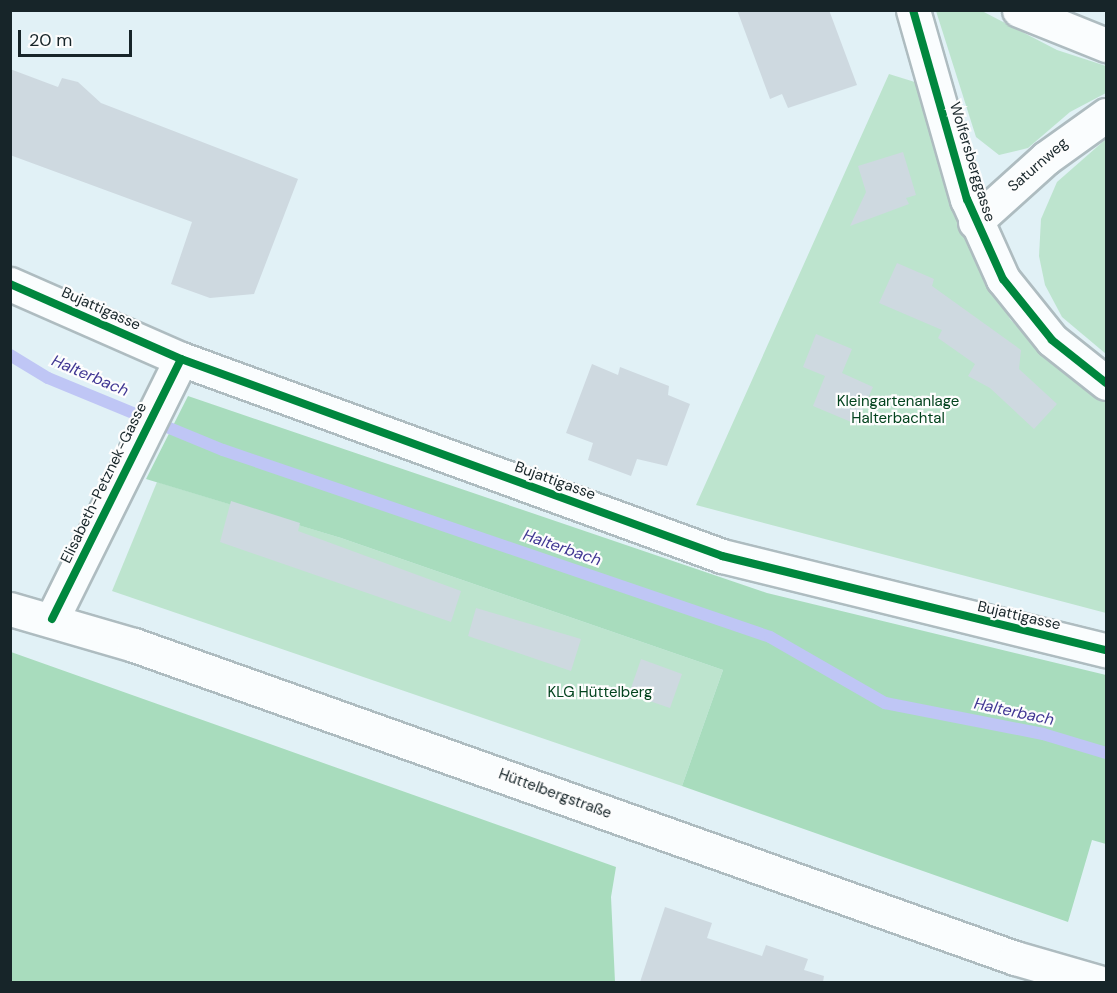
<!DOCTYPE html>
<meta charset="utf-8">
<style>
body{margin:0}
#map{position:relative;width:1117px;height:993px;overflow:hidden;background:#e1f1f6;font-family:"DM Sans",sans-serif}
div>[style]{position:absolute}
.green>*{inset:0;background:#bde4ce}
.forest>*{inset:0;background:#a8dcbd}
.stream>*{height:12px;margin:-6px;padding:0 6px;transform-origin:6px;border-radius:6px;background:#bfc6f5}
.building>*{inset:0;background:#ced9e0}
.roads{filter:drop-shadow(2px 0 #aebcc0) drop-shadow(-2px 0 #aebcc0) drop-shadow(0 2px #aebcc0) drop-shadow(0 -2px #aebcc0)}
.minor>*{height:33px;margin:-16.5px;padding:0 16.5px;transform-origin:16.5px;border-radius:16.5px;background:#fafdfe}
.tertiary>*{height:33px;margin:-16.5px;padding:0 16.5px;transform-origin:16.5px;border-radius:16.5px;background:#fafdfe}
.secondary>*{height:33px;margin:-16.5px;padding:0 16.5px;transform-origin:16.5px;border-radius:16.5px;background:#fafdfe}
.cycleway>*{height:8px;margin:-4px;padding:0 4px;transform-origin:4px;border-radius:4px;background:#00873e}
span{translate:-50% -50%;white-space:nowrap;text-align:center;line-height:1.15;-webkit-text-stroke:4.5px #fdfdfd;paint-order:stroke}
.street-label{font-size:15px;color:#172529}
.park-label{font-size:15px;color:#03431e}
.water-label{font-size:16px;color:#403793;font-style:italic}
.frame{position:absolute;inset:0;border:12px solid #172529;pointer-events:none}
.scale{position:absolute;left:18px;top:30px;width:114px;height:27px;box-sizing:border-box;border:3px solid #172529;border-top:0;padding-left:8px;font-size:18px;line-height:21px;white-space:nowrap;color:#172529;-webkit-text-stroke:4px #fdfdfd;paint-order:stroke}
</style>
<div id="map">
<div class="green">
<i style="clip-path:polygon(936px 11px,982px 11px,1057px 50px,1106px 66px,1106px 93px,1070px 112px,1028px 148px,999px 155px,976px 137px)"></i>
<i style="clip-path:polygon(889px 74px,918px 83px,961px 226px,1010px 319px,1040px 351px,1106px 399px,1106px 613px,696px 505px)"></i>
<i style="clip-path:polygon(1106px 139px,1106px 354px,1062px 317px,1045px 285px,1039px 256px,1041px 219px,1057px 182px)"></i>
<i style="clip-path:polygon(157px 482px,341px 538px,723px 670px,682px 786px,112px 591px)"></i>
</div>
<div class="forest">
<i style="clip-path:polygon(188px 396px,767px 593px,1106px 675px,1106px 844px,1092px 840px,1068px 922px,682px 786px,723px 670px,341px 538px,146px 479px)"></i>
<i style="clip-path:polygon(11px 652px,616px 867px,611px 897px,615px 982px,11px 982px)"></i>
</div>
<div class="stream">
<i style="left:10px;top:355px;width:44px;rotate:31.2deg"></i>
<i style="left:48px;top:378px;width:189px;rotate:22.4deg"></i>
<i style="left:223px;top:450px;width:578px;rotate:18.87deg"></i>
<i style="left:770px;top:637px;width:133px;rotate:29.9deg"></i>
<i style="left:885px;top:703px;width:161px;rotate:11.1deg"></i>
<i style="left:1043px;top:734px;width:66px;rotate:16.8deg"></i>
</div>
<div class="building">
<i style="clip-path:polygon(737px 10px,829px 10px,857px 85px,788px 108px,782px 94px,770px 99px)"></i>
<i style="clip-path:polygon(10px 69px,58px 87px,62px 78px,78px 82px,101px 103px,298px 179px,254px 294px,210px 298px,171px 284px,192px 222px,10px 155px)"></i>
<i style="clip-path:polygon(903px 152px,916px 195px,906px 198px,909px 204px,850px 226px,866px 192px,858px 166px)"></i>
<i style="clip-path:polygon(897px 263px,934px 279px,932px 286px,1021px 350px,1019px 369px,1057px 404px,1034px 429px,990px 388px,968px 376px,975px 364px,938px 338px,942px 330px,879px 303px)"></i>
<i style="clip-path:polygon(816px 334px,852px 349px,842px 373px,873px 387px,856px 424px,813px 406px,825px 376px,803px 367px)"></i>
<i style="clip-path:polygon(592px 364px,618px 375px,620px 367px,669px 386px,668px 395px,690px 404px,667px 466px,637px 459px,631px 476px,588px 460px,593px 443px,566px 433px)"></i>
<i style="clip-path:polygon(231px 501px,300px 523px,298px 531px,461px 591px,451px 622px,220px 542px)"></i>
<i style="clip-path:polygon(476px 608px,581px 639px,571px 671px,468px 636px)"></i>
<i style="clip-path:polygon(641px 659px,682px 674px,670px 708px,629px 694px)"></i>
<i style="clip-path:polygon(665px 907px,712px 923px,707px 938px,762px 956px,766px 945px,808px 959px,804px 970px,824px 976px,823px 982px,640px 982px)"></i>
</div>
<div class="roads">
<div class="minor">
<i style="left:1019px;top:10px;width:94px;rotate:21.9deg"></i>
<i style="left:975px;top:222px;width:96px;rotate:-42deg"></i>
<i style="left:1046px;top:158px;width:74px;rotate:-35.6deg"></i>
<i style="left:10px;top:284px;width:187px;rotate:23.7deg"></i>
<i style="left:181px;top:359px;width:576px;rotate:20.01deg"></i>
<i style="left:722px;top:556px;width:395px;rotate:13.8deg"></i>
<i style="left:52px;top:619px;width:290px;rotate:-63.6deg"></i>
</div>
<div class="tertiary">
<i style="left:913px;top:10px;width:197px;rotate:74.1deg"></i>
<i style="left:967px;top:199px;width:88px;rotate:65.8deg"></i>
<i style="left:1003px;top:279px;width:78px;rotate:51.2deg"></i>
<i style="left:1052px;top:340px;width:69px;rotate:38.5deg"></i>
</div>
<div class="secondary">
<i style="left:10px;top:609px;width:129px;rotate:16.2deg"></i>
<i style="left:134px;top:645px;width:935px;rotate:19.56deg"></i>
<i style="left:1015px;top:958px;width:86px;rotate:16.1deg"></i>
</div>
</div>
<div class="cycleway">
<i style="left:913px;top:10px;width:197px;rotate:74.1deg"></i>
<i style="left:967px;top:199px;width:88px;rotate:65.8deg"></i>
<i style="left:1003px;top:279px;width:78px;rotate:51.2deg"></i>
<i style="left:1052px;top:340px;width:69px;rotate:38.5deg"></i>
<i style="left:10px;top:284px;width:187px;rotate:23.7deg"></i>
<i style="left:181px;top:359px;width:576px;rotate:20.01deg"></i>
<i style="left:722px;top:556px;width:395px;rotate:13.8deg"></i>
<i style="left:52px;top:619px;width:290px;rotate:-63.6deg"></i>
</div>
<div class="street-label">
<span style="left:972px;top:162px;rotate:73deg">Wolfersberggasse</span>
<span style="left:1038px;top:165px;rotate:-41deg">Saturnweg</span>
<span style="left:101px;top:309px;rotate:24deg">Bujattigasse</span>
<span style="left:555px;top:481px;rotate:20deg">Bujattigasse</span>
<span style="left:104px;top:483px;rotate:-64deg">Elisabeth-Petznek-Gasse</span>
<span style="left:1019px;top:616px;rotate:13deg">Bujattigasse</span>
<span style="left:555px;top:794px;rotate:20deg">Hüttelbergstraße</span>
</div>
<div class="park-label">
<span style="left:898px;top:410px">Kleingartenanlage<br>Halterbachtal</span>
<span style="left:600px;top:693px">KLG Hüttelberg</span>
</div>
<div class="water-label">
<span style="left:90px;top:376px;rotate:23deg">Halterbach</span>
<span style="left:562px;top:548px;rotate:19deg">Halterbach</span>
<span style="left:1014px;top:712px;rotate:12deg">Halterbach</span>
</div>
<div class="frame"></div>
<div class="scale">20 m</div>
</div>
